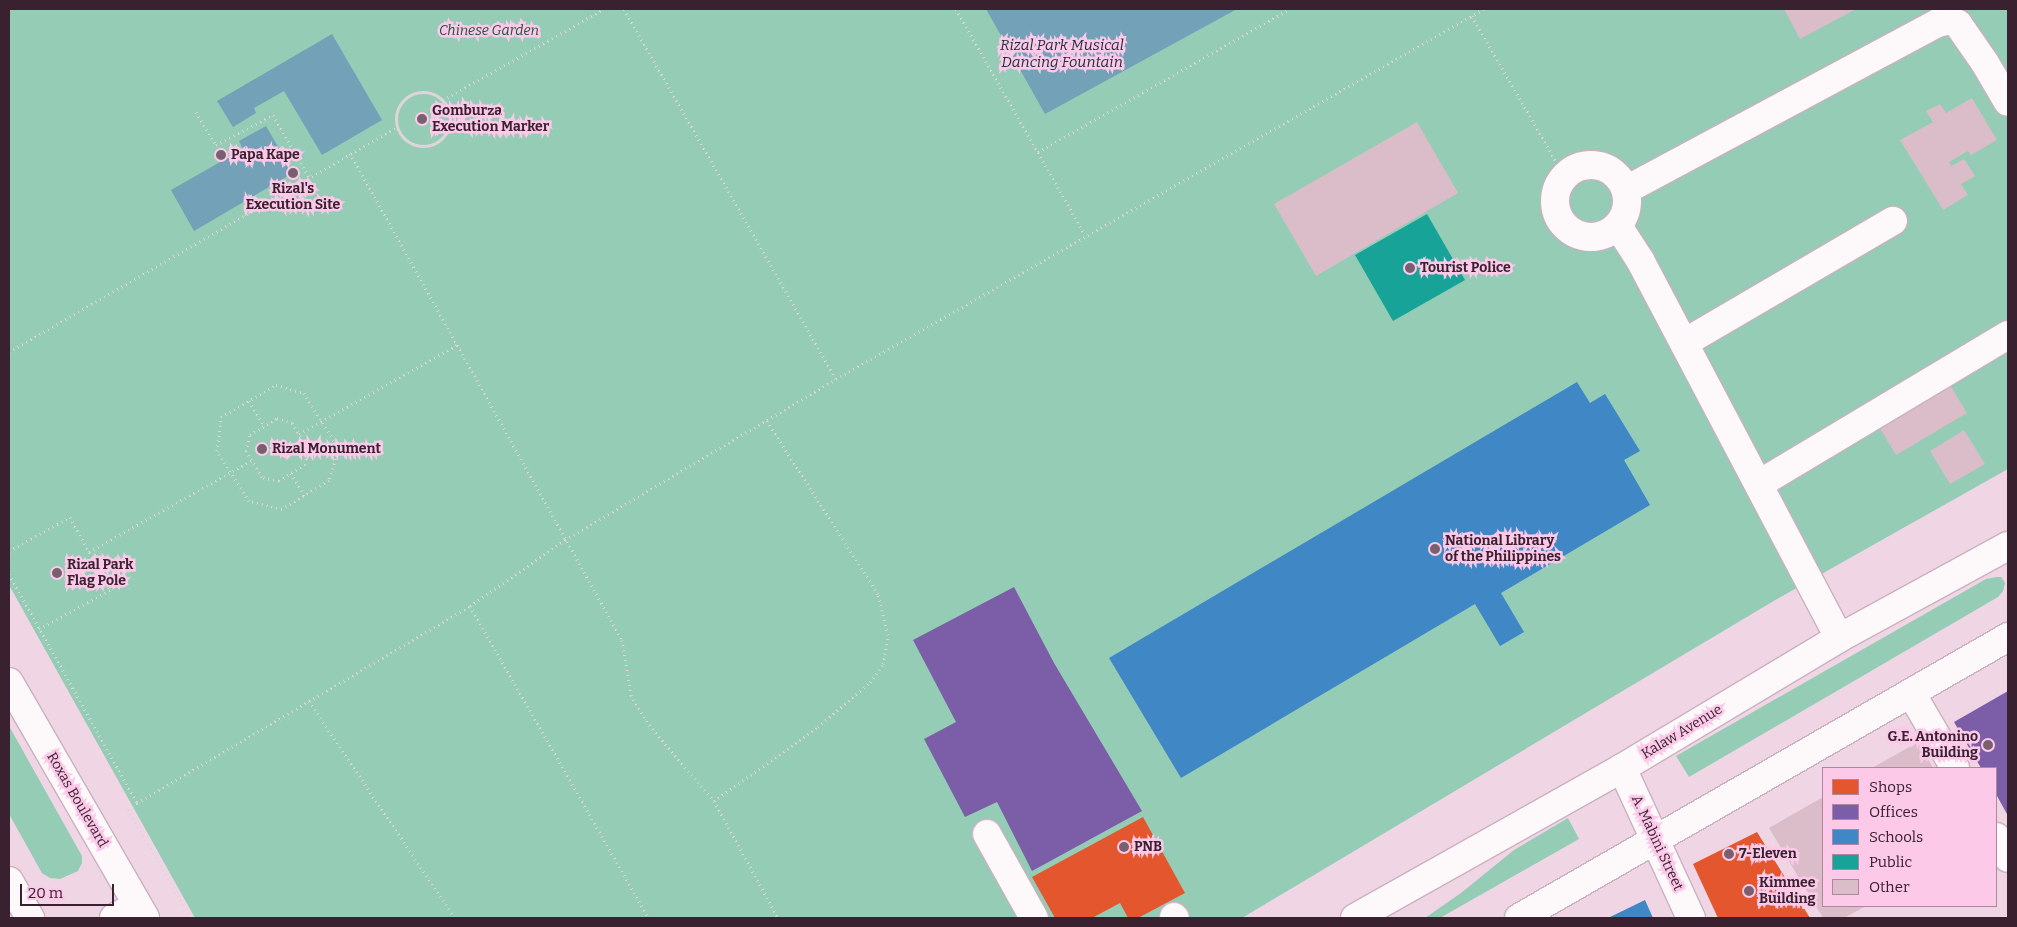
<!DOCTYPE html>
<style>
body{margin:0}
#map{position:relative;width:2017px;height:927px;overflow:hidden;background:#f0d5e5;font-family:Bitter,serif}
div>[style]{position:absolute}
.green>*{inset:0;background:#94ccb6}
.water>*{inset:0;background:#73a1b8}
.shops>*{inset:0;background:#e4572e}
.offices>*{inset:0;background:#7b5ea7}
.schools>*{inset:0;background:#3f88c5}
.public>*{inset:0;background:#17a398}
.building>*{inset:0;background:#dabdc9}
.path>*{height:3px;margin-top:-1.5px;transform-origin:0;background:repeating-linear-gradient(90deg,#ded5db 0 1px,transparent 0 5px)}
.path>.ring{margin:-1.5px;padding:0;box-sizing:content-box;background:none;border:3px solid #ded5db;border-radius:50%}
.roads{filter:drop-shadow(1px 0 #cab1c0) drop-shadow(-1px 0 #cab1c0) drop-shadow(0 1px #cab1c0) drop-shadow(0 -1px #cab1c0)}
.minor>*{height:28px;margin:-14px;padding:0 14px;transform-origin:14px;border-radius:14px;background:#fdf9fb}
.minor>.ring{margin:-14px;padding:0;box-sizing:content-box;background:none;border:28px solid #fdf9fb;border-radius:50%}
.highway>*{height:28px;margin:-14px;padding:0 14px;transform-origin:14px;border-radius:14px;background:#fdf9fb}
.dots>*{width:14px;height:14px;translate:-50% -50%;box-sizing:border-box;border:2px solid #fcc9e8;border-radius:50%}
span{translate:-50% -50%;white-space:nowrap;text-align:center;line-height:1.15;-webkit-text-stroke:5px #fcc9e8;paint-order:stroke}
.park-label{font-size:14px;color:#20533c;font-style:italic}
.poi-label{font-size:14px;color:#392130;font-weight:700}
.left{translate:0 -50%;text-align:left}
.right{translate:-100% -50%;text-align:right}
.street-label{font-size:14px;color:#392130}
.water-label{font-size:15px;color:#183038;font-style:italic}
.frame{position:absolute;inset:0;border:10px solid #392130;pointer-events:none}
.legend{position:absolute;left:1822px;top:767px;width:175px;height:140px;box-sizing:border-box;background:#fcc9e8;border:1px solid #ae869e;margin:0;padding:6px 9px;list-style:none;font-size:15px;color:#392130}
.legend li{display:flex;align-items:center;gap:10px;height:25px}
.legend b{width:25px;border:1px solid #ae869e}
.scale{position:absolute;left:20px;top:884px;width:94px;height:22px;box-sizing:border-box;border:2px solid #392130;border-top:0;padding-left:6px;font-size:15px;line-height:18px;white-space:nowrap;color:#392130;-webkit-text-stroke:4px #fcc9e8;paint-order:stroke}
</style>
<div id="map">
<div class="green">
<i style="clip-path:polygon(9px 9px,2008px 9px,2008px 469px,1777px 599px,1242px 918px,195px 918px,9px 585px)"></i>
<i style="clip-path:polygon(1997px 577px,2001px 577px,2005px 583px,2003px 591px,1998px 597px,1689px 777px,1676px 756px,1986px 579px)"></i>
<i style="clip-path:polygon(9px 726px,82px 856px,82px 863px,78px 871px,60px 879px,50px 878px,42px 873px,9px 814px)"></i>
<i style="clip-path:polygon(1568px 818px,1579px 839px,1440px 918px,1425px 918px,1461px 893px,1514px 850px)"></i>
</div>
<div class="water">
<i style="clip-path:polygon(986px 9px,1237px 9px,1045px 114px)"></i>
<i style="clip-path:polygon(332px 34px,382px 120px,322px 155px,284px 91px,254px 108px,256px 113px,233px 127px,217px 101px)"></i>
<i style="clip-path:polygon(266px 126px,293px 173px,194px 231px,171px 190px,243px 149px,239px 141px)"></i>
</div>
<div class="shops">
<i style="clip-path:polygon(1143px 817px,1185px 893px,1138px 918px,1128px 918px,1120px 903px,1092px 918px,1055px 918px,1032px 877px)"></i>
<i style="clip-path:polygon(1757px 832px,1810px 918px,1718px 918px,1693px 864px)"></i>
</div>
<div class="offices">
<i style="clip-path:polygon(1014px 587px,1054px 663px,1142px 811px,1032px 871px,997px 802px,965px 817px,924px 739px,956px 722px,913px 640px)"></i>
<i style="clip-path:polygon(2008px 691px,2008px 816px,1996px 794px,1996px 768px,1981px 768px,1954px 722px)"></i>
</div>
<div class="schools">
<i style="clip-path:polygon(1577px 382px,1590px 403px,1605px 394px,1640px 451px,1624px 460px,1650px 505px,1501px 593px,1524px 632px,1500px 646px,1475px 604px,1181px 778px,1109px 658px)"></i>
<i style="clip-path:polygon(1645px 900px,1653px 918px,1608px 918px)"></i>
</div>
<div class="public">
<i style="clip-path:polygon(1427px 214px,1465px 280px,1393px 321px,1355px 255px)"></i>
</div>
<div class="building">
<i style="clip-path:polygon(1784px 9px,1856px 9px,1800px 39px)"></i>
<i style="clip-path:polygon(1972px 98px,1997px 140px,1971px 155px,1968px 151px,1949px 162px,1951px 166px,1964px 159px,1975px 176px,1961px 184px,1968px 195px,1943px 210px,1900px 140px,1933px 122px,1926px 111px,1940px 104px,1946px 113px)"></i>
<i style="clip-path:polygon(1417px 122px,1458px 193px,1316px 276px,1274px 204px)"></i>
<i style="clip-path:polygon(1950px 385px,1967px 413px,1896px 455px,1879px 427px)"></i>
<i style="clip-path:polygon(1964px 430px,1985px 464px,1950px 484px,1930px 451px)"></i>
<i style="clip-path:polygon(1918px 742px,1933px 768px,1872px 768px)"></i>
<i style="clip-path:polygon(1823px 797px,1823px 906px,1866px 906px,1844px 918px,1823px 918px,1769px 828px)"></i>
</div>
<div class="path">
<i style="left:624px;top:9px;width:426px;rotate:60.2deg"></i>
<i style="left:956px;top:9px;width:260px;rotate:60.3deg"></i>
<i style="left:1472px;top:16px;width:186px;rotate:60deg"></i>
<i class="ring" style="left:396px;top:92px;width:51px;height:51px"></i>
<i style="left:443px;top:100px;width:185px;rotate:-29.5deg"></i>
<i style="left:196px;top:112px;width:39px;rotate:59deg"></i>
<i style="left:216px;top:145px;width:64px;rotate:-27.8deg"></i>
<i style="left:273px;top:115px;width:72px;rotate:59.9deg"></i>
<i style="left:1038px;top:152px;width:290px;rotate:-29.6deg"></i>
<i style="left:350px;top:153px;width:558px;rotate:60.82deg"></i>
<i style="left:622px;top:640px;width:56px;rotate:80.7deg"></i>
<i style="left:631px;top:695px;width:35px;rotate:59deg"></i>
<i style="left:649px;top:725px;width:100px;rotate:49.5deg"></i>
<i style="left:714px;top:801px;width:133px;rotate:61.3deg"></i>
<i style="left:9px;top:352px;width:449px;rotate:-30.1deg"></i>
<i style="left:276px;top:385px;width:29px;rotate:16deg"></i>
<i style="left:304px;top:393px;width:66px;rotate:58deg"></i>
<i style="left:339px;top:449px;width:33px;rotate:108deg"></i>
<i style="left:329px;top:480px;width:55px;rotate:148.3deg"></i>
<i style="left:282px;top:509px;width:34px;rotate:-166deg"></i>
<i style="left:249px;top:501px;width:59px;rotate:-122.6deg"></i>
<i style="left:217px;top:451px;width:34px;rotate:-83deg"></i>
<i style="left:221px;top:417px;width:64px;rotate:-30.2deg"></i>
<i style="left:249px;top:401px;width:29px;rotate:59deg"></i>
<i style="left:277px;top:418px;width:16px;rotate:18deg"></i>
<i style="left:292px;top:423px;width:31px;rotate:58deg"></i>
<i style="left:308px;top:449px;width:15px;rotate:101deg"></i>
<i style="left:305px;top:464px;width:31px;rotate:147deg"></i>
<i style="left:279px;top:481px;width:17px;rotate:-167deg"></i>
<i style="left:262px;top:477px;width:31px;rotate:-122deg"></i>
<i style="left:246px;top:451px;width:16px;rotate:-76deg"></i>
<i style="left:250px;top:435px;width:32px;rotate:-32deg"></i>
<i style="left:299px;top:434px;width:181px;rotate:-29.4deg"></i>
<i style="left:291px;top:473px;width:26px;rotate:59deg"></i>
<i style="left:9px;top:551px;width:70px;rotate:-29.1deg"></i>
<i style="left:70px;top:517px;width:83px;rotate:61.3deg"></i>
<i style="left:110px;top:590px;width:81px;rotate:151.2deg"></i>
<i style="left:89px;top:552px;width:187px;rotate:-29.4deg"></i>
<i style="left:9px;top:574px;width:262px;rotate:60.8deg"></i>
<i style="left:137px;top:803px;width:11px;rotate:146deg"></i>
<i style="left:128px;top:809px;width:126px;rotate:60deg"></i>
<i style="left:470px;top:606px;width:360px;rotate:60.2deg"></i>
<i style="left:309px;top:701px;width:262px;rotate:56.1deg"></i>
<i style="left:714px;top:801px;width:128px;rotate:-35.4deg"></i>
<i style="left:818px;top:727px;width:69px;rotate:-40.9deg"></i>
<i style="left:870px;top:682px;width:22px;rotate:-54deg"></i>
<i style="left:883px;top:664px;width:29px;rotate:-80deg"></i>
<i style="left:888px;top:635px;width:42px;rotate:-103.7deg"></i>
<i style="left:878px;top:594px;width:206px;rotate:-122.7deg"></i>
<i style="left:137px;top:803px;width:387px;rotate:-30.6deg"></i>
<i style="left:470px;top:606px;width:116px;rotate:-34.8deg"></i>
<i style="left:565px;top:540px;width:315px;rotate:-30.7deg"></i>
<i style="left:836px;top:379px;width:746px;rotate:-29.73deg"></i>
</div>
<div class="roads">
<div class="minor">
<i class="ring" style="left:1555px;top:165px;width:44px;height:44px"></i>
<i style="left:1626px;top:190px;width:354px;rotate:-28.2deg"></i>
<i style="left:1938px;top:23px;width:12px;rotate:-14deg"></i>
<i style="left:1950px;top:20px;width:9px;rotate:27deg"></i>
<i style="left:1958px;top:24px;width:47px;rotate:55.3deg"></i>
<i style="left:1985px;top:63px;width:45px;rotate:59.5deg"></i>
<i style="left:1618px;top:226px;width:40px;rotate:57.1deg"></i>
<i style="left:1640px;top:260px;width:427px;rotate:62.2deg"></i>
<i style="left:1684px;top:343px;width:242px;rotate:-30.3deg"></i>
<i style="left:1759px;top:484px;width:290px;rotate:-30.9deg"></i>
<i style="left:1911px;top:693px;width:87px;rotate:59.6deg"></i>
<i style="left:1622px;top:768px;width:165px;rotate:65.3deg"></i>
<i style="left:987px;top:834px;width:96px;rotate:60.8deg"></i>
<i style="left:1996px;top:837px;width:24px;rotate:60deg"></i>
<i style="left:1174px;top:917px;width:1px;rotate:45deg"></i>
<i style="left:1355px;top:918px;width:306px;rotate:-29.3deg"></i>
<i style="left:1622px;top:768px;width:253px;rotate:-30.9deg"></i>
<i style="left:1839px;top:638px;width:192px;rotate:-28.6deg"></i>
<i style="left:1519px;top:918px;width:564px;rotate:-29.88deg"></i>
</div>
<div class="highway">
<i style="left:9px;top:682px;width:272px;rotate:60deg"></i>
<i style="left:9px;top:881px;width:43px;rotate:60.4deg"></i>
<i style="left:114px;top:918px;width:26px;rotate:-29deg"></i>
</div>
</div>
<div class="dots">
<i style="left:422px;top:119px;background:#79606f"></i>
<i style="left:221px;top:155px;background:#79606f"></i>
<i style="left:293px;top:173px;background:#79606f"></i>
<i style="left:1410px;top:268px;background:#79606f"></i>
<i style="left:262px;top:449px;background:#79606f"></i>
<i style="left:1435px;top:549px;background:#79606f"></i>
<i style="left:57px;top:573px;background:#79606f"></i>
<i style="left:1988px;top:745px;background:#79606f"></i>
<i style="left:1124px;top:847px;background:#79606f"></i>
<i style="left:1729px;top:854px;background:#79606f"></i>
<i style="left:1749px;top:891px;background:#79606f"></i>
</div>
<div class="park-label">
<span style="left:489px;top:31px">Chinese Garden</span>
</div>
<div class="poi-label">
<span class="left" style="left:432px;top:119px">Gomburza<br>Execution Marker</span>
<span class="left" style="left:231px;top:155px">Papa Kape</span>
<span style="left:293px;top:197px">Rizal's<br>Execution Site</span>
<span class="left" style="left:1420px;top:268px">Tourist Police</span>
<span class="left" style="left:272px;top:449px">Rizal Monument</span>
<span class="left" style="left:1445px;top:549px">National Library<br>of the Philippines</span>
<span class="left" style="left:67px;top:573px">Rizal Park<br>Flag Pole</span>
<span class="right" style="left:1978px;top:745px">G.E. Antonino<br>Building</span>
<span class="left" style="left:1134px;top:847px">PNB</span>
<span class="left" style="left:1739px;top:854px">7-Eleven</span>
<span class="left" style="left:1759px;top:891px">Kimmee<br>Building</span>
</div>
<div class="street-label">
<span style="left:1682px;top:732px;rotate:-31deg">Kalaw Avenue</span>
<span style="left:77px;top:800px;rotate:60deg">Roxas Boulevard</span>
<span style="left:1657px;top:843px;rotate:65deg">A. Mabini Street</span>
</div>
<div class="water-label">
<span style="left:1062px;top:54px">Rizal Park Musical<br>Dancing Fountain</span>
</div>
<div class="frame"></div>
<ul class="legend">
<li><b style="height:14px;background:#e4572e"></b>Shops</li>
<li><b style="height:14px;background:#7b5ea7"></b>Offices</li>
<li><b style="height:14px;background:#3f88c5"></b>Schools</li>
<li><b style="height:14px;background:#17a398"></b>Public</li>
<li><b style="height:14px;background:#dabdc9"></b>Other</li>
</ul>
<div class="scale">20 m</div>
</div>
